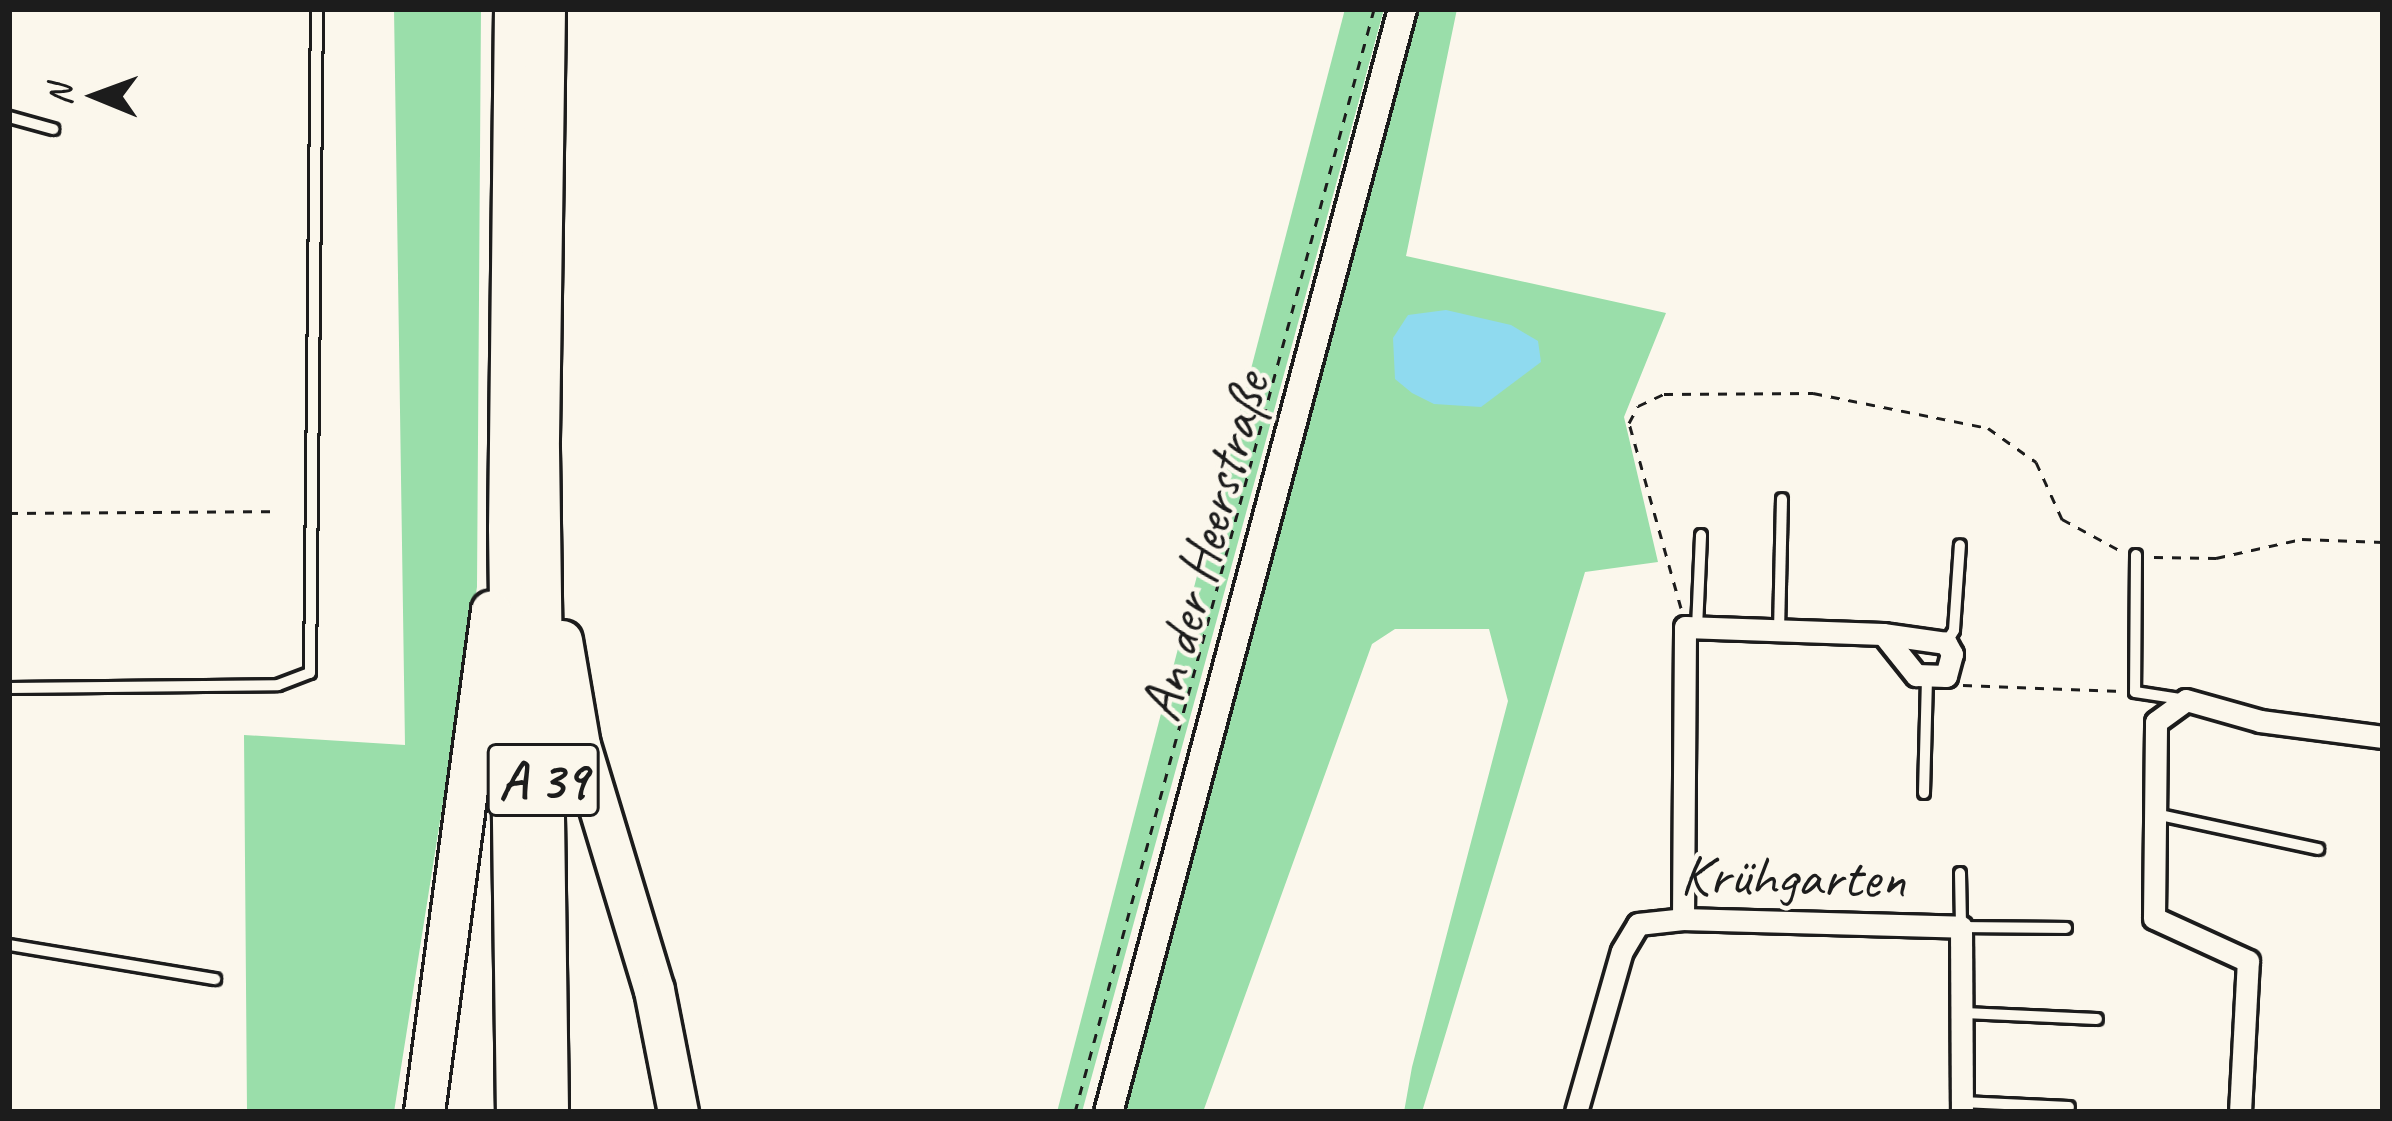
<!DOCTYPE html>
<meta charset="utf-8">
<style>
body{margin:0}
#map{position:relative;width:2392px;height:1121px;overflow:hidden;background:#fbf7ec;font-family:Caveat,sans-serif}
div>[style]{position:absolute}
.green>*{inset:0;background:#9adeaa}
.water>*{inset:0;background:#8fdaef}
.path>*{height:3px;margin-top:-1.5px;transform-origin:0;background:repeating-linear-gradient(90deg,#1c1c1c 0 9px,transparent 0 18px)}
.roads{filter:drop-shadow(3px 0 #1c1c1c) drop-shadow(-3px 0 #1c1c1c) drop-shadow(0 3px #1c1c1c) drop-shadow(0 -3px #1c1c1c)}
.service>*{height:10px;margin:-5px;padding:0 5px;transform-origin:5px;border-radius:5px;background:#fbf7ec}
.minor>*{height:21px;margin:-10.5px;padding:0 10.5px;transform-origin:10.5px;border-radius:10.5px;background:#fbf7ec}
.tertiary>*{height:27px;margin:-13.5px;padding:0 13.5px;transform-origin:13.5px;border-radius:13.5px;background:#fbf7ec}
.motorway>*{height:39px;margin:-19.5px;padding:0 19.5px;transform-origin:19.5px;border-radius:19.5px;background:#fbf7ec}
span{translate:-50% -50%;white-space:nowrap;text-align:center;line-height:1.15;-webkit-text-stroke:9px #fbf7ec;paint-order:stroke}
.shield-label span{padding:3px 9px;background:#fbf7ec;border:3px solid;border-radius:9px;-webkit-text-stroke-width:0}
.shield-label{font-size:54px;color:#1c1c1c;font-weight:700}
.street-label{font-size:57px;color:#1c1c1c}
.frame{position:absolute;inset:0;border:12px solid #1c1c1c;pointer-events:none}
.north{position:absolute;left:36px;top:36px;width:120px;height:120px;-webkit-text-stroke:9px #fbf7ec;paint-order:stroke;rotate:271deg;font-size:33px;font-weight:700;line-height:48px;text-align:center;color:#1c1c1c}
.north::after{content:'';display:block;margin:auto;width:42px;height:54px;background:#1c1c1c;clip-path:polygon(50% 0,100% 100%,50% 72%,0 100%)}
</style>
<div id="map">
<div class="green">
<i style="clip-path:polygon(394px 9px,481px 9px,477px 587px,394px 1112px,247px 1112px,244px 735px,405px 745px)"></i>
<i style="clip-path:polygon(1345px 9px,1384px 9px,1082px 1112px,1057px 1112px)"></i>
<i style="clip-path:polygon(1413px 9px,1457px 9px,1406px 256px,1666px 313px,1624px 417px,1658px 562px,1585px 572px,1422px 1112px,1404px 1112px,1412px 1067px,1508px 701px,1489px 629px,1395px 629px,1372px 644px,1203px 1112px,1123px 1112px)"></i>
</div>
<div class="water">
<i style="clip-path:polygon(1446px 310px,1511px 325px,1538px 341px,1541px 362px,1481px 407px,1434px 404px,1412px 393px,1395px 379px,1393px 338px,1408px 315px)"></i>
</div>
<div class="path">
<i style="left:9px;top:513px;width:264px;rotate:-0.4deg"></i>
<i style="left:2154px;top:557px;width:62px;rotate:0.9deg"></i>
<i style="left:2216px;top:558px;width:88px;rotate:-12.5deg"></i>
<i style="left:2302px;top:539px;width:81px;rotate:2.1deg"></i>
<i style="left:1681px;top:608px;width:192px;rotate:-105.7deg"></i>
<i style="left:1629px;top:423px;width:19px;rotate:-62deg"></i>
<i style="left:1638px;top:406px;width:29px;rotate:-25deg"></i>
<i style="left:1664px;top:394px;width:149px;rotate:-0.4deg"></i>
<i style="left:1813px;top:393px;width:178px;rotate:11.3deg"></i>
<i style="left:1988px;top:428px;width:59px;rotate:35.3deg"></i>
<i style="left:2036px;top:462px;width:63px;rotate:65.5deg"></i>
<i style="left:2062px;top:519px;width:67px;rotate:28.5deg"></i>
<i style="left:1963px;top:685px;width:159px;rotate:2.2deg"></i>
<i style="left:1075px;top:1112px;width:1143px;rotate:-74.83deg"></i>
</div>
<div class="roads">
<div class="service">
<i style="left:9px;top:117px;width:46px;rotate:15.3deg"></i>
<i style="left:2136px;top:555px;width:137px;rotate:90.4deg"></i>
<i style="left:2135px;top:692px;width:47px;rotate:8.7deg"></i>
<i style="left:1697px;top:628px;width:93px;rotate:-87.5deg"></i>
<i style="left:1779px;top:631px;width:132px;rotate:-88.7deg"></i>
<i style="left:1946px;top:643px;width:15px;rotate:-58deg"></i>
<i style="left:1954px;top:630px;width:85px;rotate:-86deg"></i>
<i style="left:9px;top:688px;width:269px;rotate:-0.6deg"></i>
<i style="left:278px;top:685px;width:34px;rotate:-21deg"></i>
<i style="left:310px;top:673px;width:664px;rotate:-89.4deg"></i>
<i style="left:1924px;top:793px;width:113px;rotate:-88.5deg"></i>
<i style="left:2155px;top:814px;width:167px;rotate:12.1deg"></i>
<i style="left:1960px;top:873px;width:54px;rotate:88.9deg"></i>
<i style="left:1961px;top:927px;width:105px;rotate:0.5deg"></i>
<i style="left:9px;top:945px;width:209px;rotate:9.4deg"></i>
<i style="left:1964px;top:1013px;width:133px;rotate:2.6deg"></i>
<i style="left:1962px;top:1102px;width:107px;rotate:2.7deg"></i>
</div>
<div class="minor">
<i style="left:1683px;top:919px;width:292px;rotate:-89.6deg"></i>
<i style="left:1685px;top:627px;width:198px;rotate:2deg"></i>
<i style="left:1883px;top:634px;width:53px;rotate:51.2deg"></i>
<i style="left:1916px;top:675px;width:30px;rotate:2deg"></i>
<i style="left:1946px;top:676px;width:23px;rotate:-75deg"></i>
<i style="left:1952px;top:654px;width:13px;rotate:-119deg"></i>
<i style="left:1946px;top:643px;width:64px;rotate:-171.9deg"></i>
<i style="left:1576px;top:1112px;width:167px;rotate:-74.1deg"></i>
<i style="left:1622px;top:951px;width:31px;rotate:-59deg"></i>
<i style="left:1638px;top:924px;width:45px;rotate:-6.3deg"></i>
<i style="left:1683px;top:919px;width:278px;rotate:1.6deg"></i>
<i style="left:1961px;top:927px;width:185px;rotate:89.7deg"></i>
<i style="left:2240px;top:1112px;width:151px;rotate:-87deg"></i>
<i style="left:2248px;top:961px;width:103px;rotate:-155.4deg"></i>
<i style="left:2154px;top:918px;width:196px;rotate:-89.4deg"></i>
<i style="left:2156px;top:722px;width:37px;rotate:-36deg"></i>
<i style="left:2186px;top:700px;width:77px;rotate:15.8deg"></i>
<i style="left:2260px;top:721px;width:124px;rotate:7.4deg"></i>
</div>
<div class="tertiary">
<i style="left:1108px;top:1112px;width:1142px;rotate:-75.08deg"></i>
</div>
<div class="motorway">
<i style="left:514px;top:9px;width:519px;rotate:90.66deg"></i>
<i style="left:508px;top:528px;width:584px;rotate:89.22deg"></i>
<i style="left:545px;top:9px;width:440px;rotate:90.8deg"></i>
<i style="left:539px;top:449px;width:663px;rotate:89.22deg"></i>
<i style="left:562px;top:640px;width:107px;rotate:80.3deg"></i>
<i style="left:580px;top:745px;width:256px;rotate:73.2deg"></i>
<i style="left:654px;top:990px;width:124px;rotate:78.9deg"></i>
<i style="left:424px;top:1112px;width:506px;rotate:-82.4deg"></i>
</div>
</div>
<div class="shield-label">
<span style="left:543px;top:780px">A 39</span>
</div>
<div class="street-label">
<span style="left:1205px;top:547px;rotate:-75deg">An der Heerstraße</span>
<span style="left:1793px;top:877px;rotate:1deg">Krühgarten</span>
</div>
<div class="frame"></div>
<div class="north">N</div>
</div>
